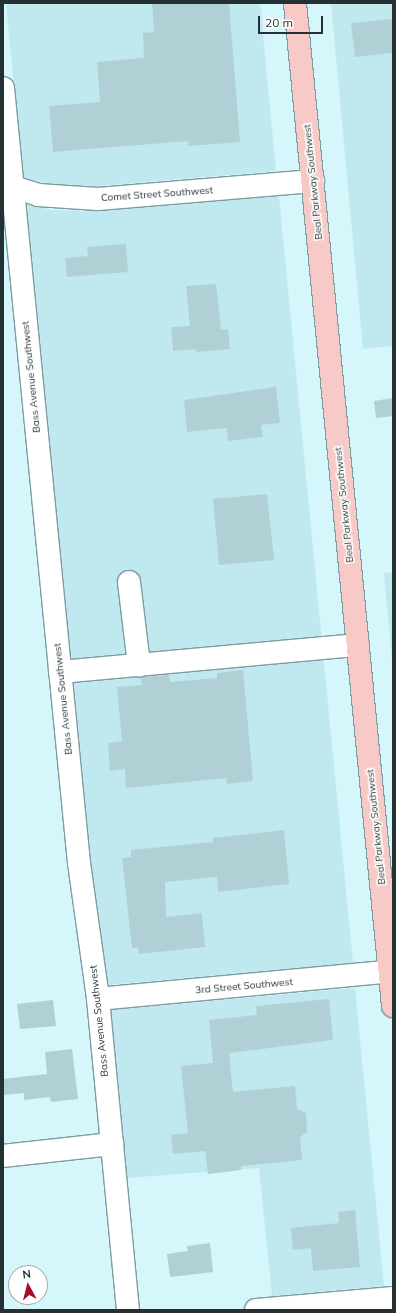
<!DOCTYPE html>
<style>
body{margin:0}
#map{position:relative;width:396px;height:1313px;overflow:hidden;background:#d5f6fb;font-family:Mulish,sans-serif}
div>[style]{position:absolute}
.built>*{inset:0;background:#c0e9ef}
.building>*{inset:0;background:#b0d0d5}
.roads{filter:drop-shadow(1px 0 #7d9ca0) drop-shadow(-1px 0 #7d9ca0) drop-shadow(0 1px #7d9ca0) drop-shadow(0 -1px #7d9ca0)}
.minor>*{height:22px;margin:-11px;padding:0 11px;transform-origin:11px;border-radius:11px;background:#fff}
.major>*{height:22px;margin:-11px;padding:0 11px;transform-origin:11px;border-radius:11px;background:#f7cac8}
span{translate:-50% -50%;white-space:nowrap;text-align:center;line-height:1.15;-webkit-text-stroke:3px #fff;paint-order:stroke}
.street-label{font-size:10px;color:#243133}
.frame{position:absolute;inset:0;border:4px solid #243133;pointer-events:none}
.north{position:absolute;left:8px;top:1265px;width:40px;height:40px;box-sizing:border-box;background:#fff;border:1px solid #a7adad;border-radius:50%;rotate:353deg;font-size:11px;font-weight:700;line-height:16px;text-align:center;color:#243133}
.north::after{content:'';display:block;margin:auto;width:14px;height:18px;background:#a70e28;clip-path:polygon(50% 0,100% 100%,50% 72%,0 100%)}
.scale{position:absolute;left:258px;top:16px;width:65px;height:18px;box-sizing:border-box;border:2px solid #243133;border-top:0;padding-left:5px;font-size:12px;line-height:14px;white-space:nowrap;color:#243133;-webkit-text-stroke:3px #fff;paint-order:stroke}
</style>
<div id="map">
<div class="built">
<i style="clip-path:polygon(6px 3px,260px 3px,276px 171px,97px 186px,53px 184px,23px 178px)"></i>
<i style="clip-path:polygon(331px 3px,393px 3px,393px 346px,363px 349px)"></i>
<i style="clip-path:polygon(279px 196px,353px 963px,107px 985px,90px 861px,25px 204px,52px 210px,99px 211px)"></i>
<i style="clip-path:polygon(393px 572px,393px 670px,384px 573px)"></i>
<i style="clip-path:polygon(355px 988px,384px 1286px,272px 1296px,259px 1168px,126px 1178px,110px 1010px)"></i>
</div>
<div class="building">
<i style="clip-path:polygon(152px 3px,229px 3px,240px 142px,189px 146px,188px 141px,53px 152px,49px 106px,100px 102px,97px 62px,144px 58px,143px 33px,154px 32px)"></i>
<i style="clip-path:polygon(393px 19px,393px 53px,355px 57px,351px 23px)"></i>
<i style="clip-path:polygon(126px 244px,128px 272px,67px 277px,65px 258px,88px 256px,87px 247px)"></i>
<i style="clip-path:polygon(216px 284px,221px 330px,228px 329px,230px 349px,196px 352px,195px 349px,173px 351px,171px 327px,190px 326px,186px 286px)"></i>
<i style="clip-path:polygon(276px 387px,280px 423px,261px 425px,263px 437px,228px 441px,227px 428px,187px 432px,184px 400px)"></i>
<i style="clip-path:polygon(393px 398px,393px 416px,376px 418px,374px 401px)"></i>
<i style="clip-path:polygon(267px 494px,274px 560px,219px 565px,213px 499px)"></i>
<i style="clip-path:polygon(243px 670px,253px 781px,227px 784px,226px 778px,126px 788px,125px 769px,110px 771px,108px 743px,122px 741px,117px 687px,142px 685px,141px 677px,169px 675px,170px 682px,217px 678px,217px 673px)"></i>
<i style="clip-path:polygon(284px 830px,289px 884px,218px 892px,217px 877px,165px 882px,166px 917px,202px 913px,205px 947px,139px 954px,138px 948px,132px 948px,122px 858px,131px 857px,131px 850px,213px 842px,213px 838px)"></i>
<i style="clip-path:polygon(329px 999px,333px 1040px,229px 1053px,233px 1092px,295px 1086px,297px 1109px,306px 1113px,307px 1132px,300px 1137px,302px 1160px,241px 1166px,241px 1170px,208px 1174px,205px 1151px,173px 1154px,171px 1135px,188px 1133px,181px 1066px,213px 1063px,209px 1020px,257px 1015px,256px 1006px)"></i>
<i style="clip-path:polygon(53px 1000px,56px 1026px,20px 1029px,17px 1004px)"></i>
<i style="clip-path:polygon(72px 1049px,78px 1099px,51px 1102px,50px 1097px,24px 1100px,24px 1093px,3px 1095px,3px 1079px,47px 1074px,45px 1052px)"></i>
<i style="clip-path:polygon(355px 1210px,360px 1267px,313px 1271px,311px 1248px,293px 1250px,291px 1228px,339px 1223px,338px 1212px)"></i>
<i style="clip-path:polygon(210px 1243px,213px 1272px,170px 1277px,167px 1254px,188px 1251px,187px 1246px)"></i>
</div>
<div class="roads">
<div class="minor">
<i style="left:3px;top:88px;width:779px;rotate:84.4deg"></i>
<i style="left:79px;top:863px;width:137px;rotate:82deg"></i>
<i style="left:98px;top:999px;width:312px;rotate:84.5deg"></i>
<i style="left:3px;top:184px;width:37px;rotate:17deg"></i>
<i style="left:38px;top:195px;width:60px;rotate:3.8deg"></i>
<i style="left:98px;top:199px;width:216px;rotate:-4.8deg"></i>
<i style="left:129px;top:582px;width:84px;rotate:83.1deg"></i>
<i style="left:60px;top:672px;width:299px;rotate:-5.2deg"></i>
<i style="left:98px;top:999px;width:296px;rotate:-5.4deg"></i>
<i style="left:3px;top:1156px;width:110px;rotate:-6.3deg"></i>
<i style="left:256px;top:1310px;width:138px;rotate:-5deg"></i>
</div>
<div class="major">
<i style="left:295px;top:3px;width:1008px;rotate:84.42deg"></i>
</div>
</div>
<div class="street-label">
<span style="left:313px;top:182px;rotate:-96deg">Beal Parkway Southwest</span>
<span style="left:157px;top:194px;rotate:-4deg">Comet Street Southwest</span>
<span style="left:31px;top:377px;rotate:-96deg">Bass Avenue Southwest</span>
<span style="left:344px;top:505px;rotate:-96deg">Beal Parkway Southwest</span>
<span style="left:63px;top:699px;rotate:-96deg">Bass Avenue Southwest</span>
<span style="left:376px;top:827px;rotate:-96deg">Beal Parkway Southwest</span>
<span style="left:244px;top:986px;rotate:-5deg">3rd Street Southwest</span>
<span style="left:99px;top:1021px;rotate:-96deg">Bass Avenue Southwest</span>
</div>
<div class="frame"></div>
<div class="north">N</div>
<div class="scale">20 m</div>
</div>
